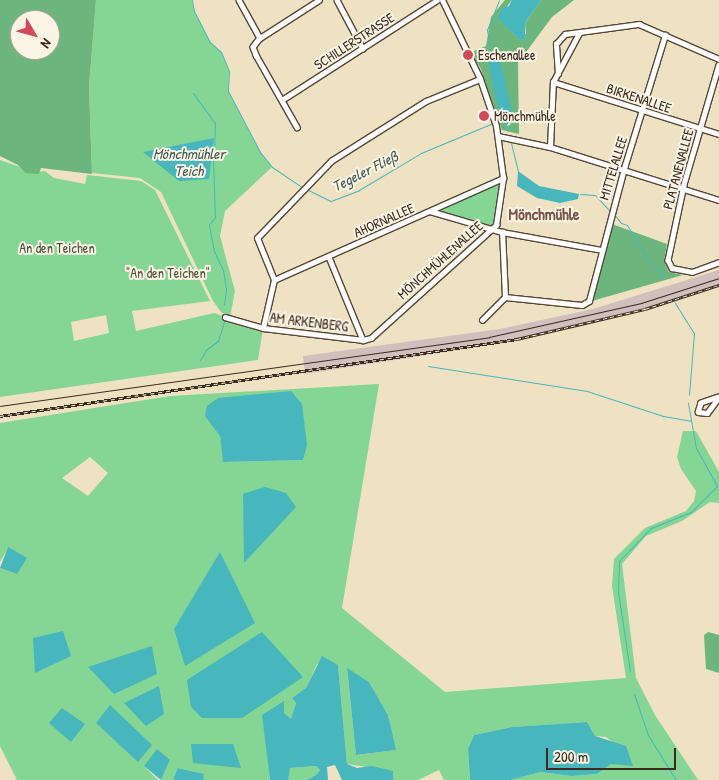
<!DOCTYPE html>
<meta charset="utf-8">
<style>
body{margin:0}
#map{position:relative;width:719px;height:780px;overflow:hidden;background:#eee2c2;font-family:"Patrick Hand",sans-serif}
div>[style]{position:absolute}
.industrial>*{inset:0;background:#d1bfbe}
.green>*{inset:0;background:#85d594}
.forest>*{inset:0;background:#6cb67e}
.water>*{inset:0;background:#47b6bd}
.stream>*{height:1px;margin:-0.5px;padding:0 0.5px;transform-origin:0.5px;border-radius:0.5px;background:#47b6bd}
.roads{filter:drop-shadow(1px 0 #564637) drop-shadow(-1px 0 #564637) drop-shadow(0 1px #564637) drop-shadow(0 -1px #564637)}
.minor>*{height:4.5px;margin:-2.25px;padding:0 2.25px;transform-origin:2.25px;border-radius:2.25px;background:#fff}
.tram>*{height:1px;margin:-0.5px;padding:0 0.5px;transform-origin:0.5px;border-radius:0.5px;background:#3b2a1e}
.rail>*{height:3px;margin-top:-1.5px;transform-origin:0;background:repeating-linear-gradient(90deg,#fcf5e5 0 4px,#3b2a1e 0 8px);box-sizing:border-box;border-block:1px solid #3b2a1e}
.dots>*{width:14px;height:14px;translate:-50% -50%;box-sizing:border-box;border:2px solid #fcf5e5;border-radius:50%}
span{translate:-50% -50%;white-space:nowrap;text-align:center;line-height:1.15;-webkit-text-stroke:4px #fcf5e5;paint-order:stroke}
.street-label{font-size:14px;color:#3b2a1e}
.poi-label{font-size:14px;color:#3b2a1e}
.left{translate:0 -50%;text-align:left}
.park-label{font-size:14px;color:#4e553c}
.water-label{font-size:15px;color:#3f5b56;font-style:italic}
.quarter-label{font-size:16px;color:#7d574c;font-weight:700}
.north{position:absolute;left:10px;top:10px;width:50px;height:50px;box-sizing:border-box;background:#fcf5e5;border:1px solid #afa495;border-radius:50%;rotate:127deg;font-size:14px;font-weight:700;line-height:20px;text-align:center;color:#3b2a1e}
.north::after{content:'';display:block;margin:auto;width:18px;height:22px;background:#d1495b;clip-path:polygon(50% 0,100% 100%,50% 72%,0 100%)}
.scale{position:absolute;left:546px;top:748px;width:130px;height:22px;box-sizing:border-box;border:2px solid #3b2a1e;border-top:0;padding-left:6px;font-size:15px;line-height:18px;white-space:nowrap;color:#3b2a1e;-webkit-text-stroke:4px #fcf5e5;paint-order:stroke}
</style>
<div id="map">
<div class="industrial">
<i style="clip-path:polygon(719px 270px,719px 286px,592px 324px,497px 344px,305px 374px,303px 356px,500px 329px,593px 309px)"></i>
</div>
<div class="green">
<i style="clip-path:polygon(96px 0,192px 0,194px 11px,210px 42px,221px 52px,229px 71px,228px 91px,260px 152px,272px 167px,225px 211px,220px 236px,235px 291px,230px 317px,221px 312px,213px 301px,161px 192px,140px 178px,92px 173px,89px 87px)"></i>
<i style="clip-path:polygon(evenodd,0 160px,20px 167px,25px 173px,45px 171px,54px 178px,85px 184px,87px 175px,141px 181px,155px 190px,210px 301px,132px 311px,136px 331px,214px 313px,263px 329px,258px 360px,0 397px,0 160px,106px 315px,109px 333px,74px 341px,71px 322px,106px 315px)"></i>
<i style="clip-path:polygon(503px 178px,496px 225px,491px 229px,431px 211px)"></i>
<i style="clip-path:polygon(evenodd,379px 384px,342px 608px,445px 692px,626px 678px,612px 586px,614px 559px,645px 528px,686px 511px,694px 501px,696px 491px,681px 469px,677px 457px,683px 431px,696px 431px,719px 472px,719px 503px,710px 502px,682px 521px,646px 536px,622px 564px,636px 678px,655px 715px,698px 780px,511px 780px,540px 772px,571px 776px,597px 774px,611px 764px,616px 745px,606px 737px,595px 736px,587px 722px,512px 727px,474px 735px,468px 749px,470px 780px,444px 780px,439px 770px,418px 780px,393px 780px,393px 771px,347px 764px,338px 665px,317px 664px,306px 689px,292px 698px,296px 703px,291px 720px,284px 713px,284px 702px,263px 715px,270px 780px,203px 780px,203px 774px,179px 768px,173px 780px,161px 780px,170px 760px,144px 766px,158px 780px,17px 780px,0 746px,0 568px,17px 574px,8px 548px,0 562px,0 423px,170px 396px,379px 384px,220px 436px,302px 460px,224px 462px,220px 436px,379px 384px,90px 457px,108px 473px,88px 496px,62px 478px,90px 457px,379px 384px,347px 669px,369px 682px,388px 715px,395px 750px,356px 755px,347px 669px)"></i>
<i style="clip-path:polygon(316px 766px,320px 770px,316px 775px,307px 780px,286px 780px,290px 768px)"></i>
</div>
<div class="forest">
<i style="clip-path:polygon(evenodd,0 0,96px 0,89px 87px,92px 174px,41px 168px,39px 174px,25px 173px,18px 165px,0 156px,0 0,20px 20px,50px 20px,50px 50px,20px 50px,20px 20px)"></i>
<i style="clip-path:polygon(evenodd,505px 0,512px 0,505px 9px,507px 27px,516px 36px,526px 34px,525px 23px,541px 0,574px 0,552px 17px,518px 63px,519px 134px,502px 130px,480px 67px,469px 53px,486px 46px,491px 17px,505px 0,488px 58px,513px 118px,510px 125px,507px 126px,502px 120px,488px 58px)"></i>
<i style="clip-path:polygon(612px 224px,667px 244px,664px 261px,669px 272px,683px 275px,592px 301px)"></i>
<i style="clip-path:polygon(708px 632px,719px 635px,719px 673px,706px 669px,704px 635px)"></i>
</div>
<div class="water">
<i style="clip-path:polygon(512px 0,541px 0,525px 23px,525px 40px,519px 39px,498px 19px,502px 8px,509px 6px)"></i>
<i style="clip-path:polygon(492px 53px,502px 67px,513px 118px,506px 126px,502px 120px,494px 91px,488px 58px)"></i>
<i style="clip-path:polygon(214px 138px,209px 179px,179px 181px,143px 152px)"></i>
<i style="clip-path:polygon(518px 171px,539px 186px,579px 194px,578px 199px,560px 203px,537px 198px,517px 186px)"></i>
<i style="clip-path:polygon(291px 391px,302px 404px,307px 445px,303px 460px,223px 462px,220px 436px,205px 416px,207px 406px,218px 398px)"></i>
<i style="clip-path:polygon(265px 487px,286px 493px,296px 507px,244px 563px,243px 494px)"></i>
<i style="clip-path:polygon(8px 547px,27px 558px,17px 574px,0 568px)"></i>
<i style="clip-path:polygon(220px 552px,255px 623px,185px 666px,174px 629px)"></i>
<i style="clip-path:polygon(63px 631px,71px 656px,35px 673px,33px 638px)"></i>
<i style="clip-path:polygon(262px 632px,303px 677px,242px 718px,202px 718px,191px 707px,187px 680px)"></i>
<i style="clip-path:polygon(152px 646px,157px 674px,114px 694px,88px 667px)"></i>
<i style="clip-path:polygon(322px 656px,338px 665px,347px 764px,357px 768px,372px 766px,393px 771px,393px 780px,342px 780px,335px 765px,327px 767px,328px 780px,307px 780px,316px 775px,320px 770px,316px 766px,290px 768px,288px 780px,270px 780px,262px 715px,284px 701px,284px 713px,291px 719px,296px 703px,292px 698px,306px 688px)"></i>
<i style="clip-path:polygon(347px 668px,369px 682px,388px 715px,396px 750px,356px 755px)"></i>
<i style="clip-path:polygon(159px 686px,164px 714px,146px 726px,124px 703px)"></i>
<i style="clip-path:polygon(110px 705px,152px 745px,138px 762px,96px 723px)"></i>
<i style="clip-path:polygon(62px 708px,85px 724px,71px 742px,49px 723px)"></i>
<i style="clip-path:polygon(587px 722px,595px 736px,626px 746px,633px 766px,611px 764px,597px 774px,571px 776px,540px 772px,511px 780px,470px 780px,468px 749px,474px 735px,512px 727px)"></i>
<i style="clip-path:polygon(191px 744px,233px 744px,241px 768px,193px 763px)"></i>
<i style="clip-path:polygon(157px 749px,170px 760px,161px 780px,144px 766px)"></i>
<i style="clip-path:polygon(178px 768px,204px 774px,203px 780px,173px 780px)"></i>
</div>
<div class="stream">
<i style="left:192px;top:0;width:11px;rotate:80deg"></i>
<i style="left:194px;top:11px;width:35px;rotate:63deg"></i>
<i style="left:210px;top:42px;width:15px;rotate:42deg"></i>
<i style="left:221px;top:52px;width:21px;rotate:67deg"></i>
<i style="left:229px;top:71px;width:20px;rotate:93deg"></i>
<i style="left:228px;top:91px;width:69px;rotate:62.3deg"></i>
<i style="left:260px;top:152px;width:19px;rotate:51deg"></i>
<i style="left:272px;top:167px;width:36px;rotate:34deg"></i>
<i style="left:492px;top:54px;width:25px;rotate:-102deg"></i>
<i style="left:487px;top:30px;width:32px;rotate:-68deg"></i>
<i style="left:193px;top:93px;width:37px;rotate:54deg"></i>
<i style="left:215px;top:123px;width:27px;rotate:92deg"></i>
<i style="left:506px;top:125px;width:6px;rotate:72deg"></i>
<i style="left:511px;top:143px;width:30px;rotate:76deg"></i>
<i style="left:213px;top:158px;width:59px;rotate:88.1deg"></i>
<i style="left:215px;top:217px;width:10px;rotate:127deg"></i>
<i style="left:209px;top:225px;width:26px;rotate:79deg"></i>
<i style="left:214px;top:251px;width:21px;rotate:65deg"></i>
<i style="left:223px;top:270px;width:20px;rotate:81deg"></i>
<i style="left:226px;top:290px;width:15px;rotate:98deg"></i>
<i style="left:306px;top:189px;width:28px;rotate:26deg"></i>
<i style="left:331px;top:201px;width:30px;rotate:-21deg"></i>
<i style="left:359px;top:190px;width:72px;rotate:-30.8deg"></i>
<i style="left:421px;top:153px;width:78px;rotate:-22.6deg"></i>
<i style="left:580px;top:194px;width:15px;rotate:4deg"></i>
<i style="left:595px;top:195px;width:21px;rotate:47deg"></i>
<i style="left:614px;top:214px;width:11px;rotate:52deg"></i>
<i style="left:621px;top:223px;width:6px;rotate:18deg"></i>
<i style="left:627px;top:225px;width:40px;rotate:58deg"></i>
<i style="left:648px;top:259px;width:24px;rotate:48deg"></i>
<i style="left:675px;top:303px;width:36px;rotate:58deg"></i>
<i style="left:694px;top:333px;width:62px;rotate:94.6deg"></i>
<i style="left:200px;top:360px;width:13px;rotate:-58deg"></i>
<i style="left:207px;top:349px;width:14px;rotate:-36deg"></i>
<i style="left:218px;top:341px;width:21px;rotate:-73deg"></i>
<i style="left:428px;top:366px;width:161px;rotate:8.9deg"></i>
<i style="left:587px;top:391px;width:80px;rotate:18.2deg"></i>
<i style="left:663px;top:416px;width:28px;rotate:10deg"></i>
<i style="left:630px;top:671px;width:80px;rotate:-98.6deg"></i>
<i style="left:618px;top:592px;width:31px;rotate:-88deg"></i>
<i style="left:619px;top:561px;width:46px;rotate:-45.9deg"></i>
<i style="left:651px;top:528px;width:43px;rotate:-21.8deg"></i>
<i style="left:691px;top:512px;width:37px;rotate:-45deg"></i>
<i style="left:717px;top:486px;width:43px;rotate:-118.9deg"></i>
<i style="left:696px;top:448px;width:46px;rotate:-100.1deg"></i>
<i style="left:634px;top:694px;width:43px;rotate:71.1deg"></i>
<i style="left:648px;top:735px;width:53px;rotate:58.1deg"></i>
</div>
<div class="roads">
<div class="minor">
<i style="left:239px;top:0;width:43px;rotate:61.1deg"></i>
<i style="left:260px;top:38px;width:11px;rotate:128deg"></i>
<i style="left:253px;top:47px;width:9px;rotate:69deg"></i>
<i style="left:256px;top:55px;width:83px;rotate:60.3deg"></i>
<i style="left:337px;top:0;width:55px;rotate:62deg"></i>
<i style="left:260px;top:38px;width:70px;rotate:-32.8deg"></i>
<i style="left:719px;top:65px;width:125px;rotate:106.3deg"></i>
<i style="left:684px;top:185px;width:77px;rotate:102deg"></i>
<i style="left:668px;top:260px;width:9px;rotate:63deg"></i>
<i style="left:672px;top:268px;width:20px;rotate:11deg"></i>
<i style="left:692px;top:272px;width:29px;rotate:-20deg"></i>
<i style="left:558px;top:74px;width:30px;rotate:-94deg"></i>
<i style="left:556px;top:44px;width:13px;rotate:-48deg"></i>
<i style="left:565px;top:34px;width:75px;rotate:-7.7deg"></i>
<i style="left:639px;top:24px;width:87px;rotate:23.6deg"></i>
<i style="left:553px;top:82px;width:174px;rotate:17.4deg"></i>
<i style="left:282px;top:100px;width:184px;rotate:-32.8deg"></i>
<i style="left:498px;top:136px;width:53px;rotate:11.9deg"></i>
<i style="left:550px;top:147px;width:177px;rotate:17.4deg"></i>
<i style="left:550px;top:147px;width:65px;rotate:-87.4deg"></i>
<i style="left:553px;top:82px;width:55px;rotate:-62deg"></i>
<i style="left:430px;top:211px;width:75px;rotate:16.3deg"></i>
<i style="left:502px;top:232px;width:102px;rotate:10.2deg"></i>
<i style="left:329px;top:257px;width:90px;rotate:67.7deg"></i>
<i style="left:274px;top:280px;width:251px;rotate:-24deg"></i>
<i style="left:505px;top:297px;width:77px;rotate:5.9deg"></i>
<i style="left:582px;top:305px;width:8px;rotate:-30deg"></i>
<i style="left:589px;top:301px;width:141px;rotate:-75.2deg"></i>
<i style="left:625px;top:165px;width:136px;rotate:-72.9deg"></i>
<i style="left:225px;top:317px;width:40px;rotate:16deg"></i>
<i style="left:263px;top:328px;width:101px;rotate:6.8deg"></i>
<i style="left:363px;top:340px;width:8px;rotate:-14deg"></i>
<i style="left:371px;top:338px;width:169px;rotate:-42.1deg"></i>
<i style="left:496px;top:225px;width:48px;rotate:-81.5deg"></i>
<i style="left:503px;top:178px;width:52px;rotate:-97.7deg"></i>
<i style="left:496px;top:126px;width:50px;rotate:-108.8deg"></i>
<i style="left:480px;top:79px;width:88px;rotate:-115.7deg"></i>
<i style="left:482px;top:320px;width:33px;rotate:-45deg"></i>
<i style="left:505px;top:297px;width:65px;rotate:-92.6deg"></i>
<i style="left:263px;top:328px;width:49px;rotate:-77.1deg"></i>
<i style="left:274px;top:280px;width:45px;rotate:-112deg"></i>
<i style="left:257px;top:238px;width:107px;rotate:-46.1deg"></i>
<i style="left:331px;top:161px;width:112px;rotate:-32.3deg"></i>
<i style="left:426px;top:101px;width:58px;rotate:-22.2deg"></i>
<i style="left:718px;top:397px;width:18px;rotate:161deg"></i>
<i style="left:701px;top:403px;width:9px;rotate:108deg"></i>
<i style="left:698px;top:412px;width:9px;rotate:6deg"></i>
<i style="left:707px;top:413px;width:20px;rotate:-53deg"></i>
</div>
</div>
<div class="tram">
<i style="left:0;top:406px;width:494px;rotate:-8deg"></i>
<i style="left:489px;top:337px;width:156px;rotate:-12.6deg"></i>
<i style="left:641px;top:303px;width:82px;rotate:-17.8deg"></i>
</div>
<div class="rail">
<i style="left:0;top:416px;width:523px;rotate:-8.47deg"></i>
<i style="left:517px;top:339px;width:131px;rotate:-13.2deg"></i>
<i style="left:645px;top:309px;width:78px;rotate:-18deg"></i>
</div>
<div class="dots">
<i style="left:468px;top:55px;background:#d1495b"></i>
<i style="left:484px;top:116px;background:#d1495b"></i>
</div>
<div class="street-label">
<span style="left:354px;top:41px;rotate:-33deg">SCHILLERSTRASSE</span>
<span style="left:639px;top:98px;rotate:18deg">BIRKENALLEE</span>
<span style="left:613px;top:168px;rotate:-73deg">MITTELALLEE</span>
<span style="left:678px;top:169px;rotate:-75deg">PLATANENALLEE</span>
<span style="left:384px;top:220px;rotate:-24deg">AHORNALLEE</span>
<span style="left:440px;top:260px;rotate:-42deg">MÖNCHMÜHLENALLEE</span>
<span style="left:309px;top:322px;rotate:7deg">AM ARKENBERG</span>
</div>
<div class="poi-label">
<span class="left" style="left:478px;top:55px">Eschenallee</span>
<span class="left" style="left:494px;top:116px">Mönchmühle</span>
</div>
<div class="park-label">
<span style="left:57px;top:248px">An den Teichen</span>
<span style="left:168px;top:273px">"An den Teichen"</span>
</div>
<div class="water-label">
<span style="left:189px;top:162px">Mönchmühler<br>Teich</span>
<span style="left:365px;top:171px;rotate:-27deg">Tegeler Fließ</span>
</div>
<div class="quarter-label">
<span style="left:544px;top:214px">Mönchmühle</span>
</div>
<div class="north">N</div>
<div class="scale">200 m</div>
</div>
